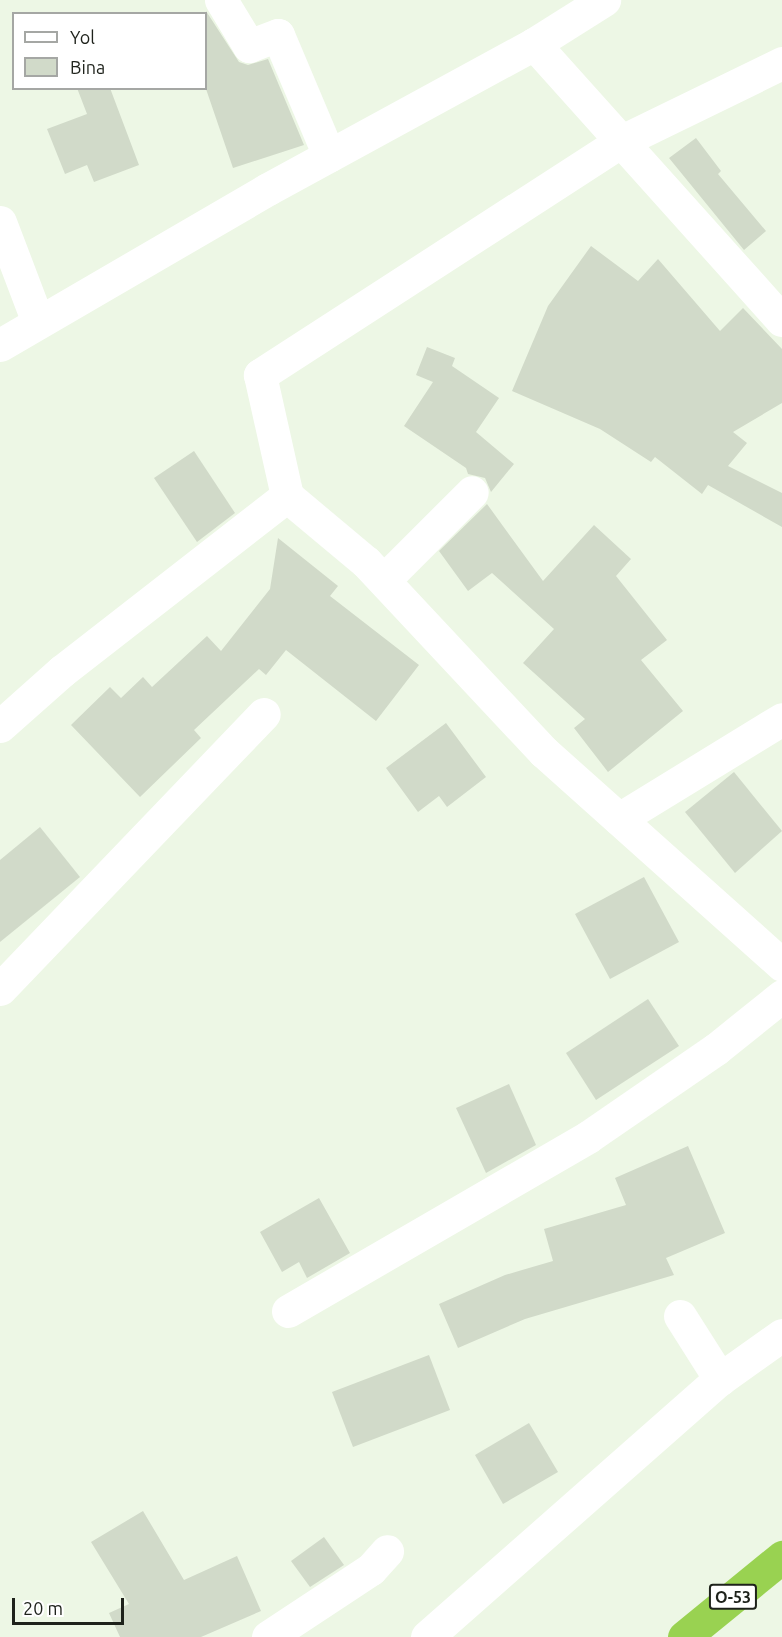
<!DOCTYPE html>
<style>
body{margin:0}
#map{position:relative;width:782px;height:1637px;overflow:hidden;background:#edf7e5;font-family:Ubuntu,sans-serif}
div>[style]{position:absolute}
.building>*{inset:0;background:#d1dac9}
.minor>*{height:33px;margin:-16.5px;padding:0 16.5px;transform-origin:16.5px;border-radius:16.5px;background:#fff}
.tertiary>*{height:33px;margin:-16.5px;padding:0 16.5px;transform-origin:16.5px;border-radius:16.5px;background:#fff}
.motorway>*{height:33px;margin:-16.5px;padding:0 16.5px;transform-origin:16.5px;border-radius:16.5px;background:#99d251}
span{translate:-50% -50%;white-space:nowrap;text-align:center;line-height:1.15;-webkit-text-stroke:6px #fff;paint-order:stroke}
.shield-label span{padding:2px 4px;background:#fff;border:2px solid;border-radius:4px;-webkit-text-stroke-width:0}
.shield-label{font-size:16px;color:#1e221b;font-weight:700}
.legend{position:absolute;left:12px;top:12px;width:195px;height:78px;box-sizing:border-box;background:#fff;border:2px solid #a5a7a4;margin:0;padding:8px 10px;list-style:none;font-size:18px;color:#1e221b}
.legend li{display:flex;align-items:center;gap:12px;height:30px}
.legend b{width:30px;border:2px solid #a5a7a4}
.scale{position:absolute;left:12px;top:1598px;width:112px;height:27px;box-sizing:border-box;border:3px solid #1e221b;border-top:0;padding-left:8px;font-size:18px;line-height:21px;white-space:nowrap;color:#1e221b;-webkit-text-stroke:4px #fff;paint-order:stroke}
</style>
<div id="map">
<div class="building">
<i style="clip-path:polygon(206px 11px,239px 62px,248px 65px,268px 59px,304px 145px,233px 168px,206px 89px)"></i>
<i style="clip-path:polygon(77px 88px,110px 88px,139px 165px,94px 182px,87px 165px,65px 174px,47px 129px,87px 114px)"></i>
<i style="clip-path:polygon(696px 138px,721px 171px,718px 174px,766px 231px,744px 250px,669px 158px)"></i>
<i style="clip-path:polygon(591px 246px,638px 281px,658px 259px,720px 331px,743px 308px,782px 349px,782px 403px,733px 432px,747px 443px,728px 466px,782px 493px,782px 527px,708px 485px,702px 494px,655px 457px,651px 462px,600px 429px,512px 391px,548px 306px)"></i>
<i style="clip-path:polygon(427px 347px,455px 358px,452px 366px,499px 398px,476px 432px,514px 464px,491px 492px,485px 478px,468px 474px,466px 468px,404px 426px,433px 382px,416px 375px)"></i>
<i style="clip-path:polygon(194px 451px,235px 513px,197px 542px,154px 478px)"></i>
<i style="clip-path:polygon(487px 504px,543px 581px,594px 525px,631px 559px,616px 576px,667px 640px,641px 660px,683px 711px,608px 772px,574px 728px,585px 719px,523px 663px,554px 629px,492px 573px,468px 591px,439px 551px)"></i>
<i style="clip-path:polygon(278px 538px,338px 586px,330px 596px,419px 665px,376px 721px,286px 650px,266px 675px,259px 669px,194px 730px,201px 738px,140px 797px,71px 725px,110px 687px,121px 698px,143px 677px,152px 687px,207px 636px,221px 651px,270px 589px)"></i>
<i style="clip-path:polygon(446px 723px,486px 777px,447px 807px,439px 796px,418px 812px,386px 768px)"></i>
<i style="clip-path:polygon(734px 772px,782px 831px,735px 873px,685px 812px)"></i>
<i style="clip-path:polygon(40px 827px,80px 877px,0 942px,0 860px)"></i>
<i style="clip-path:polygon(644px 877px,679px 942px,610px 979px,575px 914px)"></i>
<i style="clip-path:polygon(648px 999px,679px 1046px,596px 1100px,566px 1053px)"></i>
<i style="clip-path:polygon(509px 1084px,536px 1145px,486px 1173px,456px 1108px)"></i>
<i style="clip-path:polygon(688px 1146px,725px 1233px,666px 1258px,674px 1275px,525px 1319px,458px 1348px,439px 1304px,505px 1275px,553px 1261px,544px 1229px,626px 1205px,615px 1178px)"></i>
<i style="clip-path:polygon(319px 1198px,350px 1253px,307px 1278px,299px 1262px,282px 1272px,260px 1232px)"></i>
<i style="clip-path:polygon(429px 1355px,450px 1410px,353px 1447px,332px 1392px)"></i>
<i style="clip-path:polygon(529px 1423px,558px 1472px,503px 1504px,475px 1455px)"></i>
<i style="clip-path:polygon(143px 1511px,184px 1580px,237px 1556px,261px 1611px,201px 1637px,120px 1637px,109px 1613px,129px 1604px,91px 1542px)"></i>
<i style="clip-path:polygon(324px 1537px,344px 1565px,310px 1587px,291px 1561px)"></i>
</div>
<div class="minor">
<i style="left:221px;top:0;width:54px;rotate:58.7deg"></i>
<i style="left:249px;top:46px;width:31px;rotate:-21deg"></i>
<i style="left:278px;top:35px;width:131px;rotate:67.1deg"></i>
<i style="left:534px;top:44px;width:371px;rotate:48.1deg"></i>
<i style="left:782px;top:63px;width:180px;rotate:154deg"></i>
<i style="left:620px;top:142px;width:429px;rotate:147.1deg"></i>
<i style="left:260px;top:375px;width:124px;rotate:77.4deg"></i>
<i style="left:287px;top:496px;width:103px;rotate:39.9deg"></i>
<i style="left:366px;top:562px;width:260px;rotate:46.9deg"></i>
<i style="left:544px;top:752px;width:319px;rotate:41.8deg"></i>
<i style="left:0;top:222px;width:107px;rotate:69.2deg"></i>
<i style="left:384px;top:580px;width:124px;rotate:-45deg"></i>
<i style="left:0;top:726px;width:83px;rotate:-41.6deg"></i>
<i style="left:62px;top:671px;width:285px;rotate:-37.9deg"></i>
<i style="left:619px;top:819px;width:191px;rotate:-31.5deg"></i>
<i style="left:0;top:989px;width:381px;rotate:-46.2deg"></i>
<i style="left:288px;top:1311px;width:347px;rotate:-30.1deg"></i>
<i style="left:588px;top:1137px;width:155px;rotate:-34.5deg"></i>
<i style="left:716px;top:1049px;width:85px;rotate:-38.8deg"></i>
<i style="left:680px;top:1316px;width:75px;rotate:57.6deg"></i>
<i style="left:268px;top:1637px;width:123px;rotate:-33.4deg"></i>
<i style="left:371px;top:1569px;width:24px;rotate:-48deg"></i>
<i style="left:427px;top:1637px;width:390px;rotate:-41.4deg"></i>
<i style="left:720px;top:1379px;width:76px;rotate:-35.4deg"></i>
</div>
<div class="tertiary">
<i style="left:0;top:345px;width:310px;rotate:-30.2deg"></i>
<i style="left:268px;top:189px;width:303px;rotate:-28.6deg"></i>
<i style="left:534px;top:44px;width:83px;rotate:-32.2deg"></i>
</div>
<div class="motorway">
<i style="left:684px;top:1637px;width:127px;rotate:-39.2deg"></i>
</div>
<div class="shield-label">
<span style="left:733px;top:1597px">O-53</span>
</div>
<ul class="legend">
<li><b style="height:8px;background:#fff"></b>Yol</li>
<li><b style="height:16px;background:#d1dac9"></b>Bina</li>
</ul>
<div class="scale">20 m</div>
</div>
